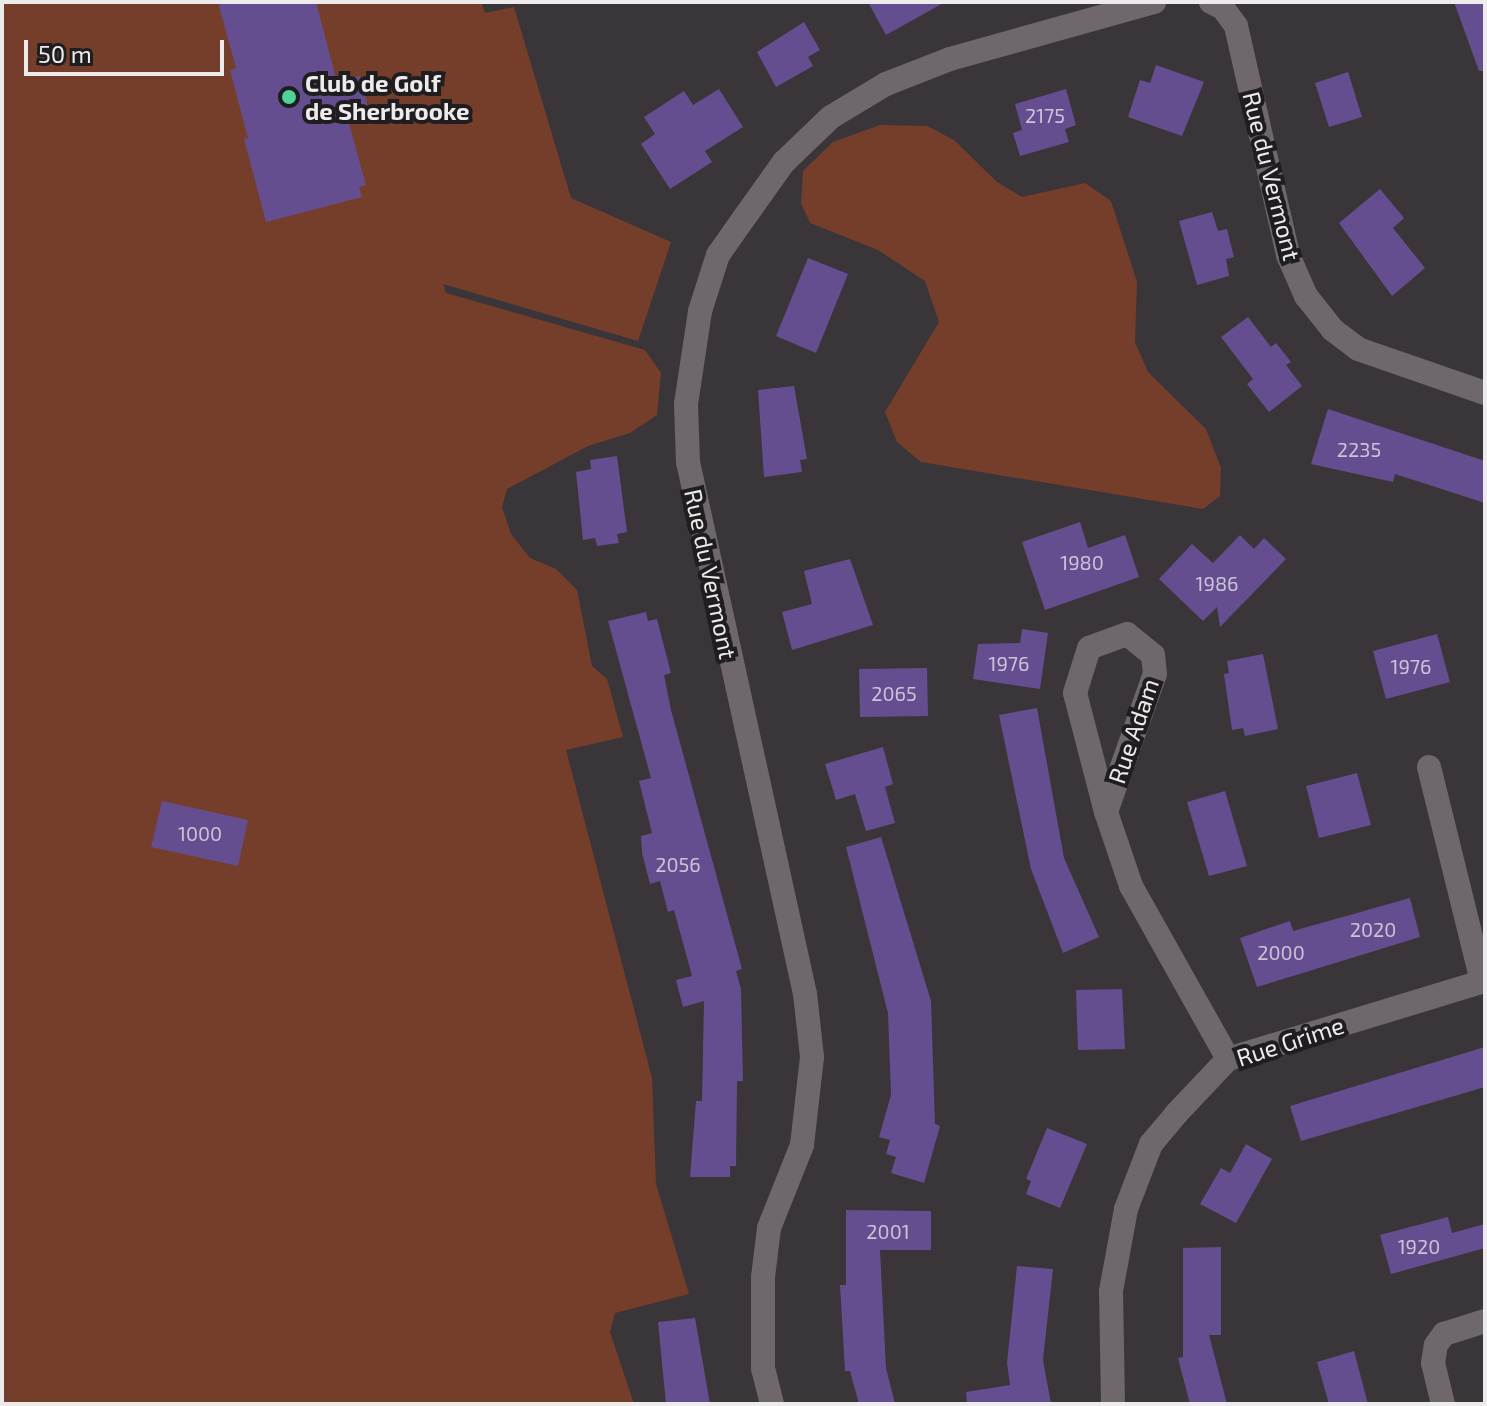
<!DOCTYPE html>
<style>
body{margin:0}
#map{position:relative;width:1487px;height:1406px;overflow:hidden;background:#3a3539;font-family:"Exo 2",sans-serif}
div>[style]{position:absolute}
.green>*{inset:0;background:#753e2b}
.building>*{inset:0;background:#644e90}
.minor>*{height:24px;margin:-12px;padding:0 12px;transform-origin:12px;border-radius:12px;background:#6e686d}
.dots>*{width:22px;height:22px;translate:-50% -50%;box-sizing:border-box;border:4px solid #1f1d1f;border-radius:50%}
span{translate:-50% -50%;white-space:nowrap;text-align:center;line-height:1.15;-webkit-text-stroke:8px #1f1d1f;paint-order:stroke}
.number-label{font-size:20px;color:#ccc4d6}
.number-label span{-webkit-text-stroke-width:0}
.poi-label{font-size:24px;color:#eeebed;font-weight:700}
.left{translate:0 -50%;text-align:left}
.street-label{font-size:24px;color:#eeebed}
.frame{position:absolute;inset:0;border:4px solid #eeebed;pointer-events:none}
.scale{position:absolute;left:24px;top:40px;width:200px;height:36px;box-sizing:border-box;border:4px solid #eeebed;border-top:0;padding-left:10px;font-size:24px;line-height:28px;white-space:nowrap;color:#eeebed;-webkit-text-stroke:6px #1f1d1f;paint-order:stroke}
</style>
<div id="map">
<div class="green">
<i style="clip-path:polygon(2px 2px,481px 2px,485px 13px,514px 7px,571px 198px,671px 242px,638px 341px,443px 284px,446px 293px,645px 350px,661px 373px,657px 415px,630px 433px,588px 446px,507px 489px,502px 507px,511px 534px,530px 558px,556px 569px,577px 590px,592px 666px,607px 679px,623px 737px,566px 750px,652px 1078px,656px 1184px,689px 1294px,615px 1313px,610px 1332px,634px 1404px,2px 1404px)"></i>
<i style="clip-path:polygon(880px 125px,927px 126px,954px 140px,997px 182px,1022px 197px,1085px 183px,1111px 201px,1137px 282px,1135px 342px,1148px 372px,1206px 429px,1221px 468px,1220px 496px,1203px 509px,921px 462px,897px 442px,885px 412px,939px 322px,925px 281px,878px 250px,810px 223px,801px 203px,803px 171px,833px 142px)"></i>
</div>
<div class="building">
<i style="clip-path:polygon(218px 2px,316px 2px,337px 82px,360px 76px,368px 107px,346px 113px,366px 185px,359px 187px,362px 197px,266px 222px,244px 139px,248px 138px,230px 70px,236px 68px)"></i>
<i style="clip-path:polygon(868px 2px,945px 2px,886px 35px)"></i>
<i style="clip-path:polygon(1454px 2px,1485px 2px,1485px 71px,1479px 71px)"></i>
<i style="clip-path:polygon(804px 22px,820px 50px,808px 57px,813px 66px,776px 87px,757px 52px)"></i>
<i style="clip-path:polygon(1156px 65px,1204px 82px,1182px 136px,1128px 117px,1140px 80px,1150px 83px)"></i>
<i style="clip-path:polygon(1348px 72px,1362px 117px,1329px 127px,1315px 83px)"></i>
<i style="clip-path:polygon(719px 89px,743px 127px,705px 151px,712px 162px,670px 189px,641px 144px,655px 134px,644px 117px,684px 91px,693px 105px)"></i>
<i style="clip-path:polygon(1066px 89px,1076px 125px,1065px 129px,1069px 142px,1020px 156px,1013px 133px,1022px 130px,1015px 104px)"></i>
<i style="clip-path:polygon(1380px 189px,1404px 218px,1393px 228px,1425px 268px,1392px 296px,1339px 223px)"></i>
<i style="clip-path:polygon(1212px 212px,1218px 231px,1227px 229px,1234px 257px,1226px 259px,1229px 276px,1197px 285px,1179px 221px)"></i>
<i style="clip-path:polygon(808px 258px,848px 274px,816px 353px,776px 336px)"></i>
<i style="clip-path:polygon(1248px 317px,1271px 347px,1276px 343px,1291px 362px,1286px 365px,1302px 386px,1269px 412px,1247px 384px,1253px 379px,1221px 337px)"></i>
<i style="clip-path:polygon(794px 386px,807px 459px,800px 460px,802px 472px,764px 477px,758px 390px)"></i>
<i style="clip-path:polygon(1328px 409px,1485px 461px,1485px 503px,1395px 474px,1393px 482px,1311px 464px)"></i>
<i style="clip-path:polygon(617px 456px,627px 532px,617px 534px,619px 543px,597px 546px,595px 538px,583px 540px,576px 472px,591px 469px,590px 460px)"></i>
<i style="clip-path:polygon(1080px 522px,1088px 548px,1125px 535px,1139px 577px,1045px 610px,1022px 542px)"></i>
<i style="clip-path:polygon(1240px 535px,1254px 549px,1264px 538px,1286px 559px,1220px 627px,1217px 607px,1203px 621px,1159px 579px,1192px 544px,1213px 563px)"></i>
<i style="clip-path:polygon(850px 559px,873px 625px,792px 650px,782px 612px,812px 604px,804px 571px)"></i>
<i style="clip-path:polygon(646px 612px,648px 621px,657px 619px,671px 673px,664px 675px,671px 710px,742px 969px,736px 971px,741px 989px,743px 1081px,737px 1081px,736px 1166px,730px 1166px,730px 1177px,690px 1177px,696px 1101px,702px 1101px,704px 1001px,683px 1007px,676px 980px,692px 976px,674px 910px,668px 912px,660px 881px,650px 884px,642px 853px,641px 836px,652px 833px,639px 781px,651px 778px,608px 621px)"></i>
<i style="clip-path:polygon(1022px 629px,1048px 633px,1040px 689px,973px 679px,978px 644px,1020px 643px)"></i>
<i style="clip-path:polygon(1437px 634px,1450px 682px,1386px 699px,1373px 651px)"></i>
<i style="clip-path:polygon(1263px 654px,1278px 729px,1245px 736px,1243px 728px,1232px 730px,1224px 674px,1229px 673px,1227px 661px)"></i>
<i style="clip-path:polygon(927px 668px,928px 716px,860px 717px,859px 669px)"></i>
<i style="clip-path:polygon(1037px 708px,1064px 858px,1099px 937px,1063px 953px,1031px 869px,999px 715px)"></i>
<i style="clip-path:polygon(883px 747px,893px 784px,885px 787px,895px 823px,866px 831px,855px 794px,836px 800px,825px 764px)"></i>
<i style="clip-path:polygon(1357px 773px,1371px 825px,1319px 838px,1306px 786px)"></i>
<i style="clip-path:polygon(1225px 791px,1247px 866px,1209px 876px,1187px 802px)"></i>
<i style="clip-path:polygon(162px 801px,248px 820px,238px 866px,151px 847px)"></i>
<i style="clip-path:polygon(881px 837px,931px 1001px,935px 1124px,940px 1126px,924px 1183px,891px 1173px,896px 1157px,886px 1154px,890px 1140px,879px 1137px,891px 1095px,888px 1013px,846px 847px)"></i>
<i style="clip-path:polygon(1410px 898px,1420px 937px,1257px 987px,1240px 938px,1290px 921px,1293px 931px)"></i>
<i style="clip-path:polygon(1122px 989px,1125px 1049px,1078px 1050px,1076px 990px)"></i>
<i style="clip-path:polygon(1485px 1047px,1485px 1087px,1301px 1141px,1290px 1106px)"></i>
<i style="clip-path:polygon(1047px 1128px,1087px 1144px,1060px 1208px,1026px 1194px,1031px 1181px,1026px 1179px)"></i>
<i style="clip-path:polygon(1246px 1144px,1272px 1159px,1236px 1223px,1200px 1204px,1221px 1168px,1230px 1173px)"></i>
<i style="clip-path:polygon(846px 1210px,931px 1211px,931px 1250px,880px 1250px,886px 1368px,895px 1404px,859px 1404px,850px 1371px,845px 1371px,840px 1285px,846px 1285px)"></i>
<i style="clip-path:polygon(1448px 1217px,1452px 1233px,1485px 1224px,1485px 1248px,1391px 1274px,1380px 1235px)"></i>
<i style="clip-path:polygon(1221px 1247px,1221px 1335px,1209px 1335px,1227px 1404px,1190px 1404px,1178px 1358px,1183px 1357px,1183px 1248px)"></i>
<i style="clip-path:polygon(1017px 1266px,1053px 1269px,1043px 1360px,1051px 1404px,967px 1404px,966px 1392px,1010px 1385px,1007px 1363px)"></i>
<i style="clip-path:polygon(695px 1318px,710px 1404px,666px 1404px,658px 1322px)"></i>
<i style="clip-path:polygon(1354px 1351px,1368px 1404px,1329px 1404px,1317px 1362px)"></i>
</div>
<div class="minor">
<i style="left:1211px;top:2px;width:13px;rotate:27deg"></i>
<i style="left:1223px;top:8px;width:22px;rotate:54deg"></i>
<i style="left:1236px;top:26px;width:235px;rotate:77.2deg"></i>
<i style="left:1288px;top:255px;width:45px;rotate:66.3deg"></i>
<i style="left:1306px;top:296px;width:43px;rotate:51.5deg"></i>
<i style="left:1333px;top:330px;width:31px;rotate:37deg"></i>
<i style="left:1358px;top:349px;width:134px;rotate:19.1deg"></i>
<i style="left:1429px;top:767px;width:220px;rotate:76.1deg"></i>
<i style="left:1106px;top:812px;width:146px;rotate:-70.5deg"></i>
<i style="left:1155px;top:674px;width:19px;rotate:-96deg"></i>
<i style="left:1153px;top:655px;width:33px;rotate:-141deg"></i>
<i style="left:1127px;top:634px;width:40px;rotate:159.8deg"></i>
<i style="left:1089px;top:648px;width:47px;rotate:107.3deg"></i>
<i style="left:1075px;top:693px;width:123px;rotate:75.4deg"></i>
<i style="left:1106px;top:812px;width:78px;rotate:71.3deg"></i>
<i style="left:1131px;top:886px;width:198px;rotate:60.7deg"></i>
<i style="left:772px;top:1404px;width:36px;rotate:-104deg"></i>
<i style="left:763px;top:1369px;width:92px;rotate:-90deg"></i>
<i style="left:763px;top:1277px;width:49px;rotate:-83deg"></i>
<i style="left:769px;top:1228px;width:89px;rotate:-68.3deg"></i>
<i style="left:802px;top:1145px;width:89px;rotate:-83.5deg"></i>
<i style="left:812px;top:1057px;width:63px;rotate:-96.3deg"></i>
<i style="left:805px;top:994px;width:545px;rotate:-102.4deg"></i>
<i style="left:688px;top:462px;width:58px;rotate:-92deg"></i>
<i style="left:686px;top:404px;width:94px;rotate:-81.4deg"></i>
<i style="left:700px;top:311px;width:59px;rotate:-72.2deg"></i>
<i style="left:718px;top:255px;width:45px;rotate:-54.9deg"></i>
<i style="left:744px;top:218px;width:69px;rotate:-54.5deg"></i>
<i style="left:784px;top:162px;width:65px;rotate:-43.8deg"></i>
<i style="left:831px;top:117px;width:64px;rotate:-31deg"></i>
<i style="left:886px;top:84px;width:69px;rotate:-21.3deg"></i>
<i style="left:950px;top:59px;width:212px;rotate:-15.6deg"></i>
<i style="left:1113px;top:1404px;width:113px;rotate:-91deg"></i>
<i style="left:1111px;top:1291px;width:83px;rotate:-79.6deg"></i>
<i style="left:1126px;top:1209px;width:70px;rotate:-69deg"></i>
<i style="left:1151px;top:1144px;width:39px;rotate:-50deg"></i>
<i style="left:1176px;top:1114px;width:76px;rotate:-46.6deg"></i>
<i style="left:1228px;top:1059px;width:269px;rotate:-16.9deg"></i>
<i style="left:1443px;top:1404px;width:42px;rotate:-103.7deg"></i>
<i style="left:1433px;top:1363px;width:18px;rotate:-81deg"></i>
<i style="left:1436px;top:1345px;width:14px;rotate:-54deg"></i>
<i style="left:1444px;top:1334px;width:43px;rotate:-17.6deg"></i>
</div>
<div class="dots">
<i style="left:289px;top:97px;background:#4fd399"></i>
</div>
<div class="number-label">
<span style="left:1045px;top:115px">2175</span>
<span style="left:1359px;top:449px">2235</span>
<span style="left:1082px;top:562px">1980</span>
<span style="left:1217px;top:583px">1986</span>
<span style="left:1009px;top:663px">1976</span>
<span style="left:1411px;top:666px">1976</span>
<span style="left:894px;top:693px">2065</span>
<span style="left:200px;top:833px">1000</span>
<span style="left:678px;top:864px">2056</span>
<span style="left:1373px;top:929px">2020</span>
<span style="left:1281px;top:952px">2000</span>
<span style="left:888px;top:1231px">2001</span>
<span style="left:1419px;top:1246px">1920</span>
</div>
<div class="poi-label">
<span class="left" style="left:305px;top:97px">Club de Golf<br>de Sherbrooke</span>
</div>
<div class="street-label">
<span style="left:1272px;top:176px;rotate:76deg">Rue du Vermont</span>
<span style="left:711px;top:574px;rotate:78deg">Rue du Vermont</span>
<span style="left:1133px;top:731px;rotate:-71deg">Rue Adam</span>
<span style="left:1290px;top:1041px;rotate:-18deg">Rue Grime</span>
</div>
<div class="frame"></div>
<div class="scale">50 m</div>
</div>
